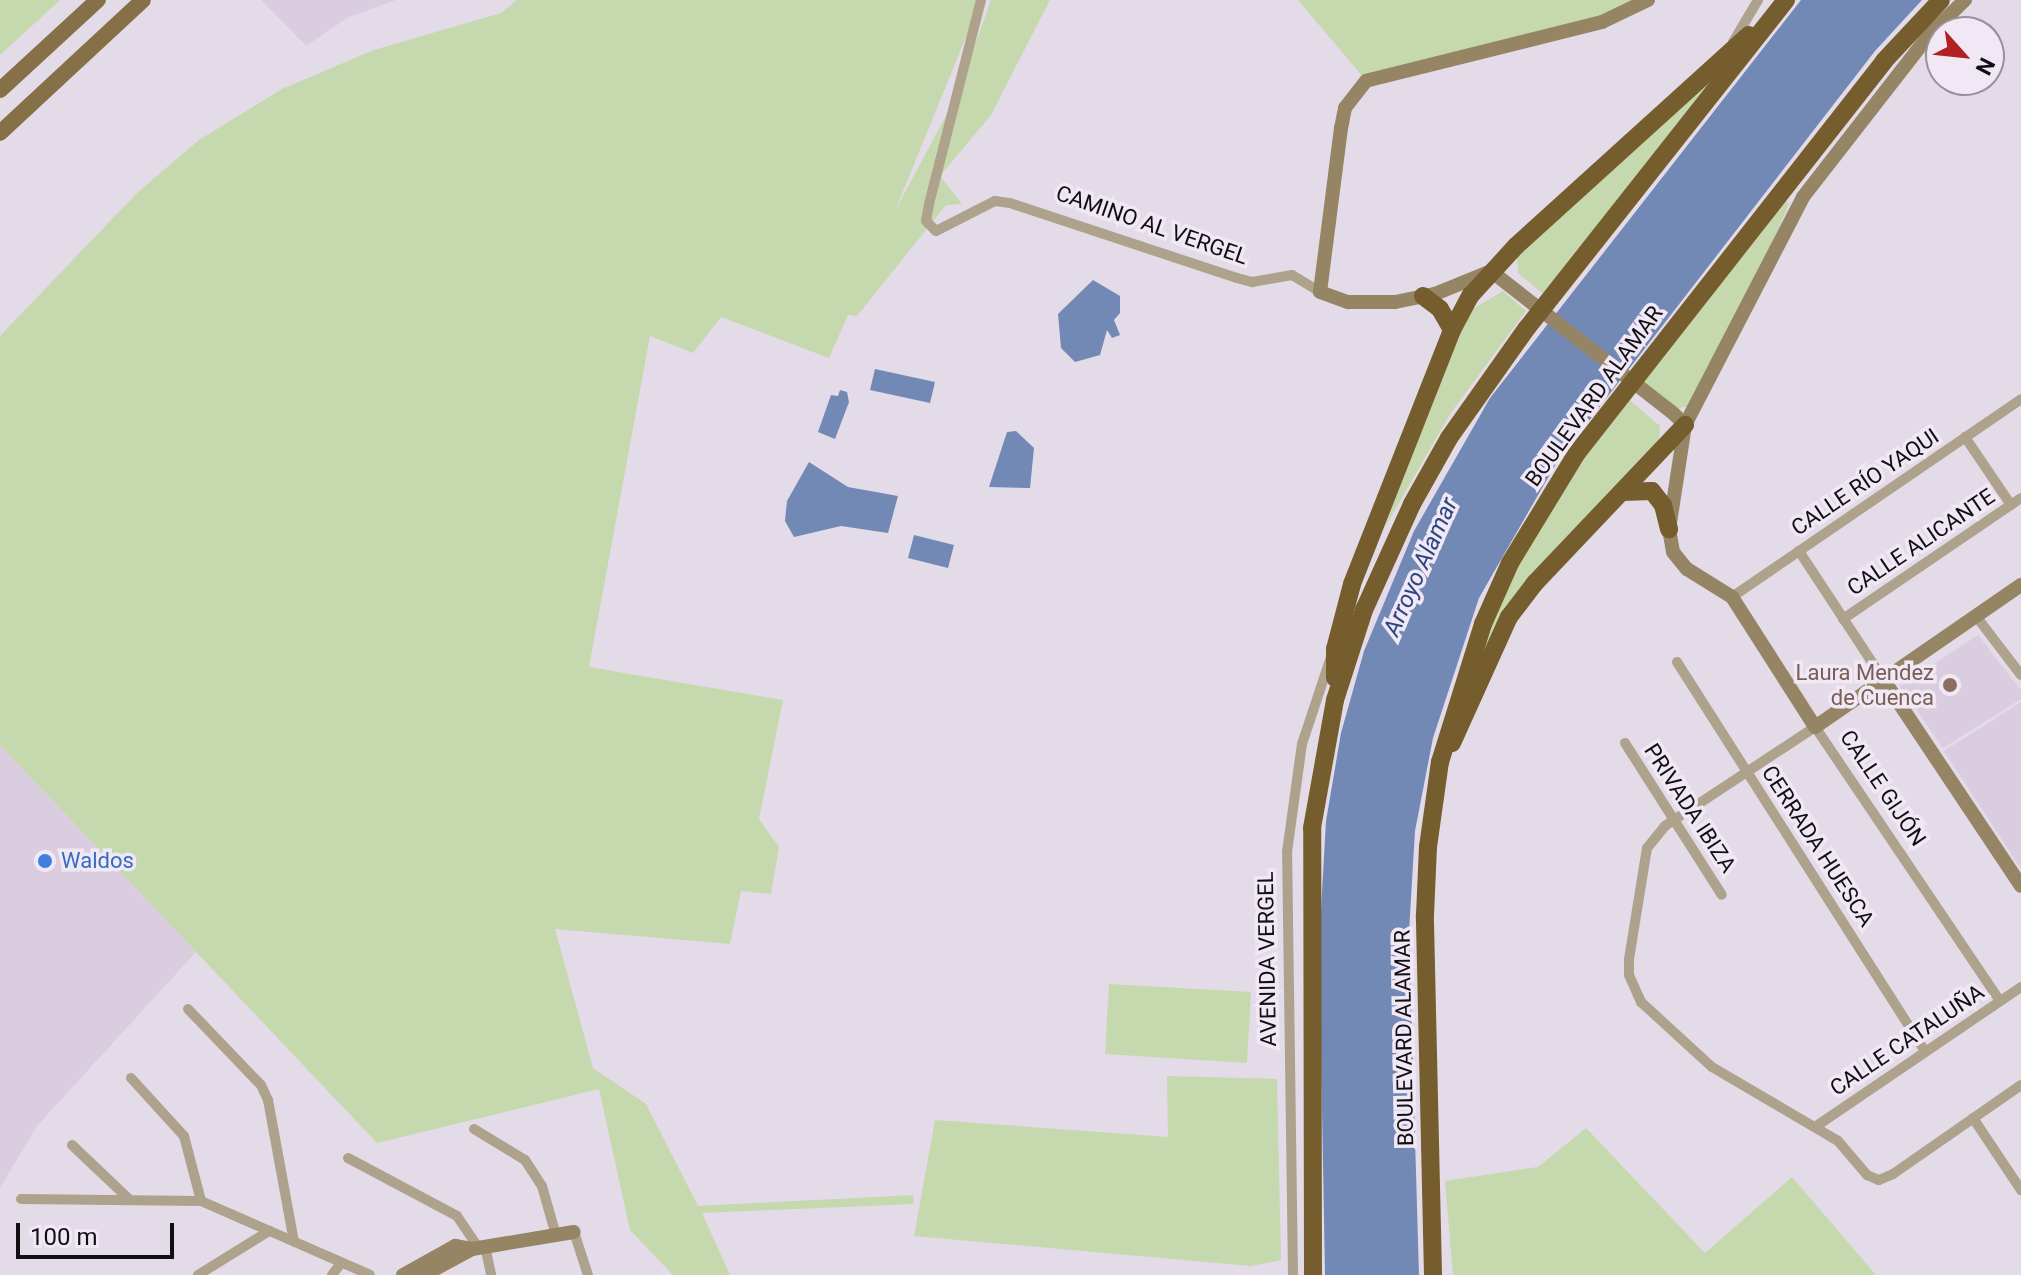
<!DOCTYPE html>
<meta charset="utf-8">
<style>
body{margin:0}
#map{position:relative;width:2021px;height:1275px;overflow:hidden;background:#e4dbe8;font-family:Roboto,sans-serif}
div>[style]{position:absolute}
.built>*{inset:0;background:#dbcde0}
.green>*{inset:0;background:#c6d8ad}
.water>*{inset:0;background:#7289b6}
.street>*{height:10px;margin:-5px;padding:0 5px;transform-origin:5px;border-radius:5px;background:#aea28d}
.secondary>*{height:14px;margin:-7px;padding:0 7px;transform-origin:7px;border-radius:7px;background:#968565}
.primary>*{height:16px;margin:-8px;padding:0 8px;transform-origin:8px;border-radius:8px;background:#857048}
.highway>*{height:18px;margin:-9px;padding:0 9px;transform-origin:9px;border-radius:9px;background:#765d2d}
.dots>*{width:22px;height:22px;translate:-50% -50%;box-sizing:border-box;border:4px solid #f1e8f5;border-radius:50%}
span{translate:-50% -50%;white-space:nowrap;text-align:center;line-height:1.15;-webkit-text-stroke:7px #f1e8f5;paint-order:stroke}
.street-label{font-size:22px;color:#120f14}
.education-label{font-size:22px;color:#785e54}
.right{translate:-100% -50%;text-align:right}
.shop-label{font-size:22px;color:#366cbe}
.left{translate:0 -50%;text-align:left}
.water-label{font-size:24px;color:#2b4680;font-style:italic}
.north{position:absolute;left:1925px;top:16px;width:80px;height:80px;box-sizing:border-box;background:#f1e8f5;border:2px solid #98919b;border-radius:50%;rotate:117deg;font-size:22px;font-weight:700;line-height:32px;text-align:center;color:#120f14}
.north::after{content:'';display:block;margin:auto;width:28px;height:36px;background:#b12023;clip-path:polygon(50% 0,100% 100%,50% 72%,0 100%)}
.scale{position:absolute;left:16px;top:1223px;width:158px;height:36px;box-sizing:border-box;border:4px solid #120f14;border-top:0;padding-left:10px;font-size:24px;line-height:28px;white-space:nowrap;color:#120f14;-webkit-text-stroke:6px #f1e8f5;paint-order:stroke}
</style>
<div id="map">
<div class="built">
<i style="clip-path:polygon(261px 0,396px 0,349px 17px,306px 46px)"></i>
<i style="clip-path:polygon(1978px 635px,2021px 690px,2021px 699px,1943px 748px,1900px 686px)"></i>
<i style="clip-path:polygon(2021px 702px,2021px 869px,1944px 751px)"></i>
<i style="clip-path:polygon(0 745px,196px 952px,37px 1126px,0 1188px)"></i>
</div>
<div class="green">
<i style="clip-path:polygon(0 0,60px 0,0 55px)"></i>
<i style="clip-path:polygon(517px 0,981px 0,895px 211px,956px 97px,991px 0,1050px 0,991px 115px,940px 176px,962px 204px,946px 205px,857px 316px,848px 315px,829px 358px,721px 317px,693px 353px,650px 336px,589px 667px,783px 700px,759px 819px,779px 847px,771px 894px,741px 891px,730px 944px,555px 929px,593px 1068px,646px 1104px,698px 1206px,913px 1195px,914px 1204px,702px 1213px,730px 1275px,673px 1275px,630px 1230px,599px 1089px,377px 1143px,0 745px,0 336px,137px 193px,199px 140px,282px 89px,374px 50px,501px 13px)"></i>
<i style="clip-path:polygon(1298px 0,1647px 0,1605px 22px,1369px 84px)"></i>
<i style="clip-path:polygon(1727px 66px,1543px 294px,1518px 273px,1517px 258px,1527px 245px)"></i>
<i style="clip-path:polygon(1786px 200px,1789px 204px,1768px 253px,1688px 406px,1675px 409px,1642px 382px)"></i>
<i style="clip-path:polygon(1503px 291px,1526px 311px,1450px 414px,1384px 529px,1453px 347px,1473px 309px)"></i>
<i style="clip-path:polygon(1627px 398px,1660px 426px,1659px 445px,1497px 625px,1467px 701px,1464px 696px,1506px 585px,1580px 460px)"></i>
<i style="clip-path:polygon(1109px 984px,1251px 992px,1247px 1063px,1105px 1054px)"></i>
<i style="clip-path:polygon(1167px 1076px,1277px 1079px,1281px 1260px,1251px 1266px,914px 1236px,935px 1120px,1168px 1137px)"></i>
<i style="clip-path:polygon(1586px 1128px,1705px 1253px,1792px 1177px,1876px 1275px,1453px 1275px,1445px 1181px,1538px 1167px)"></i>
</div>
<div class="water">
<i style="clip-path:polygon(1801px 0,1922px 0,1875px 51px,1557px 462px,1479px 598px,1433px 738px,1415px 831px,1409px 932px,1419px 1275px,1325px 1275px,1319px 945px,1326px 821px,1341px 733px,1364px 651px,1414px 531px,1490px 398px)"></i>
<i style="clip-path:polygon(1093px 280px,1120px 296px,1120px 313px,1114px 320px,1120px 335px,1112px 338px,1107px 330px,1100px 355px,1075px 362px,1061px 348px,1058px 314px)"></i>
<i style="clip-path:polygon(875px 369px,935px 382px,930px 403px,870px 390px)"></i>
<i style="clip-path:polygon(840px 390px,847px 392px,849px 402px,835px 439px,818px 432px,831px 395px,838px 396px)"></i>
<i style="clip-path:polygon(1016px 431px,1034px 448px,1030px 488px,989px 487px,1007px 432px)"></i>
<i style="clip-path:polygon(809px 462px,848px 487px,898px 496px,888px 533px,841px 526px,794px 537px,785px 521px,787px 501px)"></i>
<i style="clip-path:polygon(914px 535px,954px 545px,948px 568px,908px 558px)"></i>
</div>
<div class="street">
<i style="left:981px;top:0;width:211px;rotate:104.3deg"></i>
<i style="left:929px;top:204px;width:17px;rotate:100deg"></i>
<i style="left:926px;top:221px;width:14px;rotate:45deg"></i>
<i style="left:936px;top:231px;width:66px;rotate:-27deg"></i>
<i style="left:995px;top:201px;width:15px;rotate:8deg"></i>
<i style="left:1010px;top:203px;width:239px;rotate:18.3deg"></i>
<i style="left:1237px;top:278px;width:16px;rotate:15deg"></i>
<i style="left:1252px;top:282px;width:41px;rotate:-9.9deg"></i>
<i style="left:1292px;top:275px;width:33px;rotate:31deg"></i>
<i style="left:1733px;top:42px;width:49px;rotate:-59.2deg"></i>
<i style="left:1965px;top:437px;width:82px;rotate:55.9deg"></i>
<i style="left:1799px;top:551px;width:157px;rotate:56.7deg"></i>
<i style="left:1732px;top:597px;width:350px;rotate:-34.4deg"></i>
<i style="left:1976px;top:616px;width:74px;rotate:52.7deg"></i>
<i style="left:1843px;top:619px;width:215px;rotate:-34.2deg"></i>
<i style="left:1677px;top:662px;width:462px;rotate:57.5deg"></i>
<i style="left:1625px;top:743px;width:180px;rotate:57.5deg"></i>
<i style="left:2000px;top:1001px;width:331px;rotate:-124deg"></i>
<i style="left:1815px;top:727px;width:180px;rotate:146.6deg"></i>
<i style="left:1665px;top:826px;width:28px;rotate:129deg"></i>
<i style="left:1647px;top:848px;width:112px;rotate:99.2deg"></i>
<i style="left:1629px;top:959px;width:16px;rotate:90deg"></i>
<i style="left:1629px;top:975px;width:30px;rotate:66deg"></i>
<i style="left:1641px;top:1002px;width:96px;rotate:42.5deg"></i>
<i style="left:1712px;top:1067px;width:146px;rotate:30.4deg"></i>
<i style="left:1838px;top:1141px;width:45px;rotate:49.5deg"></i>
<i style="left:1867px;top:1175px;width:13px;rotate:23deg"></i>
<i style="left:1879px;top:1180px;width:15px;rotate:-23deg"></i>
<i style="left:1893px;top:1174px;width:156px;rotate:-34.8deg"></i>
<i style="left:188px;top:1009px;width:105px;rotate:46.2deg"></i>
<i style="left:261px;top:1085px;width:17px;rotate:65deg"></i>
<i style="left:268px;top:1100px;width:144px;rotate:79.6deg"></i>
<i style="left:131px;top:1078px;width:79px;rotate:47.6deg"></i>
<i style="left:184px;top:1136px;width:67px;rotate:75.3deg"></i>
<i style="left:1973px;top:1118px;width:87px;rotate:56.3deg"></i>
<i style="left:1815px;top:1127px;width:249px;rotate:-34.2deg"></i>
<i style="left:474px;top:1129px;width:60px;rotate:31.3deg"></i>
<i style="left:525px;top:1160px;width:31px;rotate:57deg"></i>
<i style="left:542px;top:1186px;width:48px;rotate:74.2deg"></i>
<i style="left:72px;top:1145px;width:79px;rotate:43.5deg"></i>
<i style="left:348px;top:1158px;width:123px;rotate:28deg"></i>
<i style="left:457px;top:1216px;width:37px;rotate:56deg"></i>
<i style="left:21px;top:1199px;width:180px;rotate:0.6deg"></i>
<i style="left:201px;top:1201px;width:184px;rotate:23.6deg"></i>
<i style="left:574px;top:1232px;width:45px;rotate:72deg"></i>
<i style="left:485px;top:1246px;width:30px;rotate:78deg"></i>
<i style="left:198px;top:1275px;width:84px;rotate:-31.8deg"></i>
<i style="left:332px;top:1275px;width:15px;rotate:-53deg"></i>
<i style="left:1293px;top:1275px;width:423px;rotate:-90.8deg"></i>
<i style="left:1287px;top:852px;width:109px;rotate:-82.1deg"></i>
<i style="left:1302px;top:744px;width:95px;rotate:-71.6deg"></i>
</div>
<div class="secondary">
<i style="left:1648px;top:0;width:51px;rotate:154.4deg"></i>
<i style="left:1602px;top:22px;width:243px;rotate:166deg"></i>
<i style="left:1366px;top:81px;width:34px;rotate:128deg"></i>
<i style="left:1345px;top:108px;width:20px;rotate:101deg"></i>
<i style="left:1341px;top:128px;width:165px;rotate:97.3deg"></i>
<i style="left:1320px;top:292px;width:30px;rotate:20deg"></i>
<i style="left:1348px;top:302px;width:47px"></i>
<i style="left:1395px;top:302px;width:41px;rotate:-11.3deg"></i>
<i style="left:1435px;top:294px;width:61px;rotate:-22.3deg"></i>
<i style="left:1491px;top:271px;width:232px;rotate:38deg"></i>
<i style="left:1674px;top:414px;width:16px;rotate:45deg"></i>
<i style="left:1685px;top:425px;width:105px;rotate:98.7deg"></i>
<i style="left:1669px;top:529px;width:23px;rotate:80deg"></i>
<i style="left:1673px;top:552px;width:22px;rotate:51deg"></i>
<i style="left:1687px;top:569px;width:53px;rotate:31.9deg"></i>
<i style="left:1732px;top:597px;width:154px;rotate:57.4deg"></i>
<i style="left:1815px;top:727px;width:250px;rotate:-34.6deg"></i>
<i style="left:1685px;top:425px;width:257px;rotate:-62.6deg"></i>
<i style="left:1803px;top:197px;width:207px;rotate:-52.1deg"></i>
<i style="left:1930px;top:34px;width:49px;rotate:-44.2deg"></i>
<i style="left:1885px;top:682px;width:245px;rotate:56.3deg"></i>
<i style="left:403px;top:1275px;width:60px;rotate:-29.1deg"></i>
<i style="left:455px;top:1246px;width:17px;rotate:10deg"></i>
<i style="left:472px;top:1249px;width:103px;rotate:-9.5deg"></i>
<i style="left:424px;top:1275px;width:55px;rotate:-28.4deg"></i>
</div>
<div class="primary">
<i style="left:0;top:90px;width:133px;rotate:-42.6deg"></i>
<i style="left:0;top:133px;width:195px;rotate:-42.9deg"></i>
</div>
<div class="highway">
<i style="left:1423px;top:296px;width:21px;rotate:37deg"></i>
<i style="left:1440px;top:309px;width:24px;rotate:60deg"></i>
<i style="left:1623px;top:492px;width:29px;rotate:-2deg"></i>
<i style="left:1652px;top:491px;width:18px;rotate:52deg"></i>
<i style="left:1663px;top:505px;width:25px;rotate:76deg"></i>
<i style="left:1335px;top:678px;width:29px;rotate:-90deg"></i>
<i style="left:1335px;top:649px;width:67px;rotate:-75.3deg"></i>
<i style="left:1352px;top:584px;width:273px;rotate:-68.5deg"></i>
<i style="left:1452px;top:330px;width:40px;rotate:-62deg"></i>
<i style="left:1471px;top:295px;width:67px;rotate:-47.4deg"></i>
<i style="left:1516px;top:246px;width:314px;rotate:-42.2deg"></i>
<i style="left:1452px;top:743px;width:138px;rotate:-65.7deg"></i>
<i style="left:1509px;top:617px;width:43px;rotate:-52.6deg"></i>
<i style="left:1535px;top:583px;width:218px;rotate:-46.5deg"></i>
<i style="left:1313px;top:1275px;width:447px;rotate:-90.1deg"></i>
<i style="left:1312px;top:828px;width:130px;rotate:-79.8deg"></i>
<i style="left:1335px;top:700px;width:95px;rotate:-72.1deg"></i>
<i style="left:1364px;top:610px;width:116px;rotate:-65.6deg"></i>
<i style="left:1412px;top:504px;width:76px;rotate:-60.7deg"></i>
<i style="left:1449px;top:438px;width:135px;rotate:-54.7deg"></i>
<i style="left:1527px;top:328px;width:418px;rotate:-51.7deg"></i>
<i style="left:1433px;top:1275px;width:360px;rotate:-91.3deg"></i>
<i style="left:1425px;top:915px;width:68px;rotate:-87.5deg"></i>
<i style="left:1428px;top:847px;width:86px;rotate:-82deg"></i>
<i style="left:1440px;top:762px;width:145px;rotate:-72.7deg"></i>
<i style="left:1483px;top:624px;width:67px;rotate:-66.1deg"></i>
<i style="left:1510px;top:563px;width:129px;rotate:-58.7deg"></i>
<i style="left:1577px;top:453px;width:498px;rotate:-51.9deg"></i>
<i style="left:1884px;top:61px;width:83px;rotate:-46.9deg"></i>
</div>
<div class="dots">
<i style="left:1950px;top:685px;background:#8d6e63"></i>
<i style="left:45px;top:861px;background:#3f7fe0"></i>
</div>
<div class="street-label">
<span style="left:1152px;top:225px;rotate:19deg">CAMINO AL VERGEL</span>
<span style="left:1594px;top:396px;rotate:-54deg">BOULEVARD ALAMAR</span>
<span style="left:1865px;top:482px;rotate:-34deg">CALLE RÍO YAQUI</span>
<span style="left:1921px;top:542px;rotate:-34deg">CALLE ALICANTE</span>
<span style="left:1883px;top:788px;rotate:56deg">CALLE GIJÓN</span>
<span style="left:1690px;top:808px;rotate:57deg">PRIVADA IBIZA</span>
<span style="left:1818px;top:846px;rotate:57deg">CERRADA HUESCA</span>
<span style="left:1267px;top:959px;rotate:-91deg">AVENIDA VERGEL</span>
<span style="left:1404px;top:1038px;rotate:-91deg">BOULEVARD ALAMAR</span>
<span style="left:1907px;top:1040px;rotate:-34deg">CALLE CATALUÑA</span>
</div>
<div class="education-label">
<span class="right" style="left:1934px;top:685px">Laura Mendez<br>de Cuenca</span>
</div>
<div class="shop-label">
<span class="left" style="left:61px;top:861px">Waldos</span>
</div>
<div class="water-label">
<span style="left:1421px;top:567px;rotate:-66deg">Arroyo Alamar</span>
</div>
<div class="north">N</div>
<div class="scale">100 m</div>
</div>
